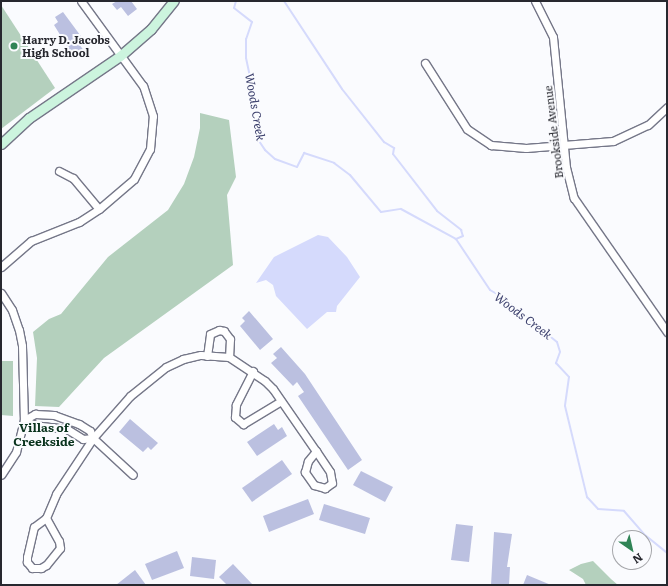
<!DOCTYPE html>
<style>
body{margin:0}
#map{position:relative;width:668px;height:586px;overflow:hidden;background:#fafbfe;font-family:Literata,serif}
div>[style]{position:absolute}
.green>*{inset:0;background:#b4d0bd}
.water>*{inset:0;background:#d5dafc}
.stream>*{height:2px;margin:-1px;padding:0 1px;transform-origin:1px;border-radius:1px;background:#d5dafc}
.building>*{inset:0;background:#bbc0e0}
.roads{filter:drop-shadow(1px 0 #757788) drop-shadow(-1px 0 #757788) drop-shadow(0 1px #757788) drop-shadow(0 -1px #757788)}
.street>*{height:7px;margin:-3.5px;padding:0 3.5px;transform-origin:3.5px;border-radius:3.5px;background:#fff}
.secondary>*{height:9px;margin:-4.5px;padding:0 4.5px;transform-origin:4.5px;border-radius:4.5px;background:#ccf4de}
.dots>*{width:11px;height:11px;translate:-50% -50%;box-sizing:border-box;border:2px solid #fafbfe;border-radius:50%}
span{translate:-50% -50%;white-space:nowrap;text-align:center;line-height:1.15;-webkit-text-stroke:4px #fafbfe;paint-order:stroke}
.poi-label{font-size:11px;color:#27282f;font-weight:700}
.left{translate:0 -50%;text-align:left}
.street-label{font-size:11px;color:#27282f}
.water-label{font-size:12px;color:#3c406d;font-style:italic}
.neighbourhood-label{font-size:12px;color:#08321c;font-weight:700}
.frame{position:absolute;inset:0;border:2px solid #27282f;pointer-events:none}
.north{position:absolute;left:612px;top:530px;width:40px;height:40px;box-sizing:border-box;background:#fafbfe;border:1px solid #a6a7ab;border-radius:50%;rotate:146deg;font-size:11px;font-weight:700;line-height:16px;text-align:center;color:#27282f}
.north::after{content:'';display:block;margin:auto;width:14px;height:18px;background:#308456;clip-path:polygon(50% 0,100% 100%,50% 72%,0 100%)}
</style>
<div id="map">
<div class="green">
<i style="clip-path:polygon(1px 5px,55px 88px,1px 129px)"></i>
<i style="clip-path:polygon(200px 113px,229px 120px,236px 177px,227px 195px,233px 265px,104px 358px,59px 407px,35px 406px,37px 358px,33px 332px,49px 319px,61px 314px,108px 257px,168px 210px,184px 184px,194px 157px,200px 128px)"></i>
<i style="clip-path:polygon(1px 361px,13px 361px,13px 416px,1px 415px)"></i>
<i style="clip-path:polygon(593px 561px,611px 579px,618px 585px,586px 585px,583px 579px,569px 570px,581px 564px)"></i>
</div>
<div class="water">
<i style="clip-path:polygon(318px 235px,328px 237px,347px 257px,360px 277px,337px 306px,336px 312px,327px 312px,307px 329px,276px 296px,273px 285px,266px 280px,256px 283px,274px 257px)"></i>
</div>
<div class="stream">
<i style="left:236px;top:1px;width:7px;rotate:106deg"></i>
<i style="left:234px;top:8px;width:23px;rotate:38deg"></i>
<i style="left:252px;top:22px;width:18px;rotate:109deg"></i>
<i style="left:246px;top:39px;width:19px;rotate:90deg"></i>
<i style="left:246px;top:58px;width:57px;rotate:77.9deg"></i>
<i style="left:258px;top:114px;width:27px;rotate:88deg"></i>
<i style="left:259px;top:141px;width:11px;rotate:56deg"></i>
<i style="left:265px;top:150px;width:13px;rotate:42deg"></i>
<i style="left:275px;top:159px;width:23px;rotate:20deg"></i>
<i style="left:297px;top:167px;width:16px;rotate:-63deg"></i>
<i style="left:304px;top:153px;width:32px;rotate:18deg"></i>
<i style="left:334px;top:163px;width:20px;rotate:37deg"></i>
<i style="left:350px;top:175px;width:48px;rotate:50deg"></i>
<i style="left:381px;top:212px;width:20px;rotate:-9deg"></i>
<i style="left:401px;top:209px;width:63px;rotate:28.6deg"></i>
<i style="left:456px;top:239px;width:61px;rotate:56.3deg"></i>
<i style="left:490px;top:290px;width:14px;rotate:30deg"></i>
<i style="left:502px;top:297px;width:71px;rotate:39.3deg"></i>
<i style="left:557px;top:342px;width:10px;rotate:73deg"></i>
<i style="left:560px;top:352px;width:12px;rotate:110deg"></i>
<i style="left:556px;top:363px;width:19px;rotate:47deg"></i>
<i style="left:569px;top:377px;width:29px;rotate:98deg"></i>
<i style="left:565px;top:406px;width:94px;rotate:76.4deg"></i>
<i style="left:587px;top:497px;width:16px;rotate:47deg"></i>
<i style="left:598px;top:509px;width:26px;rotate:4deg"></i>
<i style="left:624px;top:511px;width:32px;rotate:49deg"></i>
<i style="left:645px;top:535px;width:28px;rotate:39deg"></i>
<i style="left:284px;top:1px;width:105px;rotate:56.6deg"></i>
<i style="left:342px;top:89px;width:68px;rotate:51.6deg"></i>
<i style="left:384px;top:142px;width:12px;rotate:31deg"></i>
<i style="left:394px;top:148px;width:6px;rotate:99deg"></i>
<i style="left:393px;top:154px;width:72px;rotate:52.3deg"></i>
<i style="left:437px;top:211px;width:31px;rotate:38deg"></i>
<i style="left:461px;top:230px;width:6px;rotate:72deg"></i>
<i style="left:463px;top:236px;width:8px;rotate:157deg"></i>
</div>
<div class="building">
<i style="clip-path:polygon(117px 1px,131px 1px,137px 9px,128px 16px,121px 7px,117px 10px,112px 4px)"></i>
<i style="clip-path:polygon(63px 12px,83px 39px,78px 43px,85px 52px,75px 59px,54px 25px,58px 22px,55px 17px)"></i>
<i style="clip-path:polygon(249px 311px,273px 339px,260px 350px,240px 326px,245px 321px,242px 318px)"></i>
<i style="clip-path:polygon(281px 347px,305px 374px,362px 460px,348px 470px,298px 396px,304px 392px,297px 382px,293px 386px,271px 363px,277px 358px,273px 354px)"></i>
<i style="clip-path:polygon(130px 419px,158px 443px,151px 450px,148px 447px,143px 452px,119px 432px)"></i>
<i style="clip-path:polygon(274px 424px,278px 430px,282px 427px,287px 436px,257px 456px,247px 442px)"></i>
<i style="clip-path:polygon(282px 460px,292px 474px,252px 502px,242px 488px)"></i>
<i style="clip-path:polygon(361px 471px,393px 487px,385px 502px,353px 485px)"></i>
<i style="clip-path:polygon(308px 499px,314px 514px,269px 532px,263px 516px)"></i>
<i style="clip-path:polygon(324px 504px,370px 518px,365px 534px,319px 520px)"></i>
<i style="clip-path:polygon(456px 524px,473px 526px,469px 562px,451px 560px)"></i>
<i style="clip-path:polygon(494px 532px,512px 534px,507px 567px,510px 567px,509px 585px,491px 585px)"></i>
<i style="clip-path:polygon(177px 551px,184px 568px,152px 580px,145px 564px)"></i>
<i style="clip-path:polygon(192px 557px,216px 560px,214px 579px,190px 576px)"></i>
<i style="clip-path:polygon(233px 564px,253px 585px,227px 585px,219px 577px)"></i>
<i style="clip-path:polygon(135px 570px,146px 585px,116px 585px)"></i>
<i style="clip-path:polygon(527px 575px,551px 585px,523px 585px)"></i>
</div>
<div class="roads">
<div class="street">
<i style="left:535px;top:1px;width:40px;rotate:63.4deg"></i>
<i style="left:553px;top:37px;width:131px;rotate:84.3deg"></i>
<i style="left:566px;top:167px;width:32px;rotate:76deg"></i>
<i style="left:574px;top:198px;width:163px;rotate:55.2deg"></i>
<i style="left:425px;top:63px;width:78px;rotate:57.5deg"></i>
<i style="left:467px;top:129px;width:29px;rotate:34deg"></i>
<i style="left:491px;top:145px;width:35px;rotate:5deg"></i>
<i style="left:526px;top:148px;width:87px;rotate:-4.6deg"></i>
<i style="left:613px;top:141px;width:38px;rotate:-25deg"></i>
<i style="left:648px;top:125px;width:26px;rotate:-43deg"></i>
<i style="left:59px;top:171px;width:16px;rotate:27deg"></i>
<i style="left:73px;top:178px;width:40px;rotate:50deg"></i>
<i style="left:1px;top:267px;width:40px;rotate:-41deg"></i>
<i style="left:31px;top:241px;width:52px;rotate:-21.6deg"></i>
<i style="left:79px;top:222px;width:24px;rotate:-33deg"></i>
<i style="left:99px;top:209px;width:46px;rotate:-40.6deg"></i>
<i style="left:134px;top:179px;width:34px;rotate:-62deg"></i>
<i style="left:150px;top:149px;width:33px;rotate:-85deg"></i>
<i style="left:153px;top:116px;width:32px;rotate:-108deg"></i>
<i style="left:143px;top:86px;width:105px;rotate:-126.1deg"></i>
<i style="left:1px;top:293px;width:20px;rotate:57deg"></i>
<i style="left:12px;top:310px;width:21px;rotate:71deg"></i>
<i style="left:19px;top:330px;width:16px;rotate:79deg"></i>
<i style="left:22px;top:346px;width:74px;rotate:88.5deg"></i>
<i style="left:24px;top:420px;width:33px;rotate:104deg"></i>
<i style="left:16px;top:452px;width:27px;rotate:123deg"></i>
<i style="left:207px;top:356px;width:22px;rotate:-82deg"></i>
<i style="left:210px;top:334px;width:10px;rotate:-24deg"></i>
<i style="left:219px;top:330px;width:5px;rotate:11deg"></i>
<i style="left:224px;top:331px;width:10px;rotate:53deg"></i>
<i style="left:230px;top:339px;width:18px;rotate:93deg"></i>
<i style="left:253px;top:371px;width:38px;rotate:117deg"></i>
<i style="left:236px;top:405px;width:12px;rotate:95deg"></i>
<i style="left:235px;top:417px;width:11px;rotate:41deg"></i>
<i style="left:243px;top:424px;width:44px;rotate:-31.2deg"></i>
<i style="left:93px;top:438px;width:10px;rotate:174deg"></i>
<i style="left:83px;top:439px;width:19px;rotate:-148deg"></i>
<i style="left:67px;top:429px;width:32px;rotate:-173deg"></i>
<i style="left:35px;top:425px;width:12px;rotate:-156deg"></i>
<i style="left:24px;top:420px;width:13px;rotate:-29deg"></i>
<i style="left:35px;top:414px;width:19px;rotate:3deg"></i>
<i style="left:54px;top:415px;width:27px;rotate:20deg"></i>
<i style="left:79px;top:424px;width:13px;rotate:32deg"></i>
<i style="left:90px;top:431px;width:8px;rotate:67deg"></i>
<i style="left:93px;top:438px;width:54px;rotate:42.8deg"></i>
<i style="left:46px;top:518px;width:26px;rotate:61deg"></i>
<i style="left:59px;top:541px;width:7px;rotate:82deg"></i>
<i style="left:60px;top:548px;width:22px;rotate:129deg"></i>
<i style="left:46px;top:565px;width:6px;rotate:149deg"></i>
<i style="left:41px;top:568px;width:9px;rotate:180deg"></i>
<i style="left:32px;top:568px;width:8px;rotate:-130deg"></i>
<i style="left:27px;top:562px;width:5px;rotate:-90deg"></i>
<i style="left:27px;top:557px;width:31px;rotate:-77deg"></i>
<i style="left:34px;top:527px;width:15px;rotate:-37deg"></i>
<i style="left:46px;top:518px;width:26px;rotate:-67deg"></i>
<i style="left:56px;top:494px;width:67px;rotate:-56.5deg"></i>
<i style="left:93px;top:438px;width:56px;rotate:-48.6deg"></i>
<i style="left:130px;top:396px;width:46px;rotate:-38.9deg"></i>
<i style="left:166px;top:367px;width:19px;rotate:-25deg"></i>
<i style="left:183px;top:359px;width:18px;rotate:-13deg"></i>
<i style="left:201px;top:355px;width:28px;rotate:4deg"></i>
<i style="left:229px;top:357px;width:43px;rotate:33.7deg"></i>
<i style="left:265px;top:381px;width:11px;rotate:45deg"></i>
<i style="left:273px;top:389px;width:75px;rotate:55.3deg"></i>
<i style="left:316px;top:451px;width:25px;rotate:56deg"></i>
<i style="left:330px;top:472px;width:11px;rotate:80deg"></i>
<i style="left:332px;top:483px;width:9px;rotate:144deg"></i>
<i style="left:325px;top:488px;width:11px;rotate:-165deg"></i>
<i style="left:314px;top:485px;width:16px;rotate:-125deg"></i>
<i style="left:305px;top:472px;width:11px;rotate:-75deg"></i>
<i style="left:308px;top:461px;width:13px;rotate:-51deg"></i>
</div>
<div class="secondary">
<i style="left:1px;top:144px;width:38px;rotate:-43deg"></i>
<i style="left:29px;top:118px;width:110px;rotate:-34.3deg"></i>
<i style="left:120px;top:56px;width:41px;rotate:-41.1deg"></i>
<i style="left:151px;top:29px;width:36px;rotate:-51deg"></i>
</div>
</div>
<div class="dots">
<i style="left:14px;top:46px;background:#308456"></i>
</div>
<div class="poi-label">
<span class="left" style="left:22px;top:46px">Harry D. Jacobs<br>High School</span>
</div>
<div class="street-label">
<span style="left:553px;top:132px;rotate:-97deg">Brookside Avenue</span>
</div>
<div class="water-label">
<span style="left:255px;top:107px;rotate:80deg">Woods Creek</span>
<span style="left:523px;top:316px;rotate:37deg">Woods Creek</span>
</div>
<div class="neighbourhood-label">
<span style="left:44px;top:435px">Villas of<br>Creekside</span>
</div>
<div class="frame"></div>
<div class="north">N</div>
</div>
